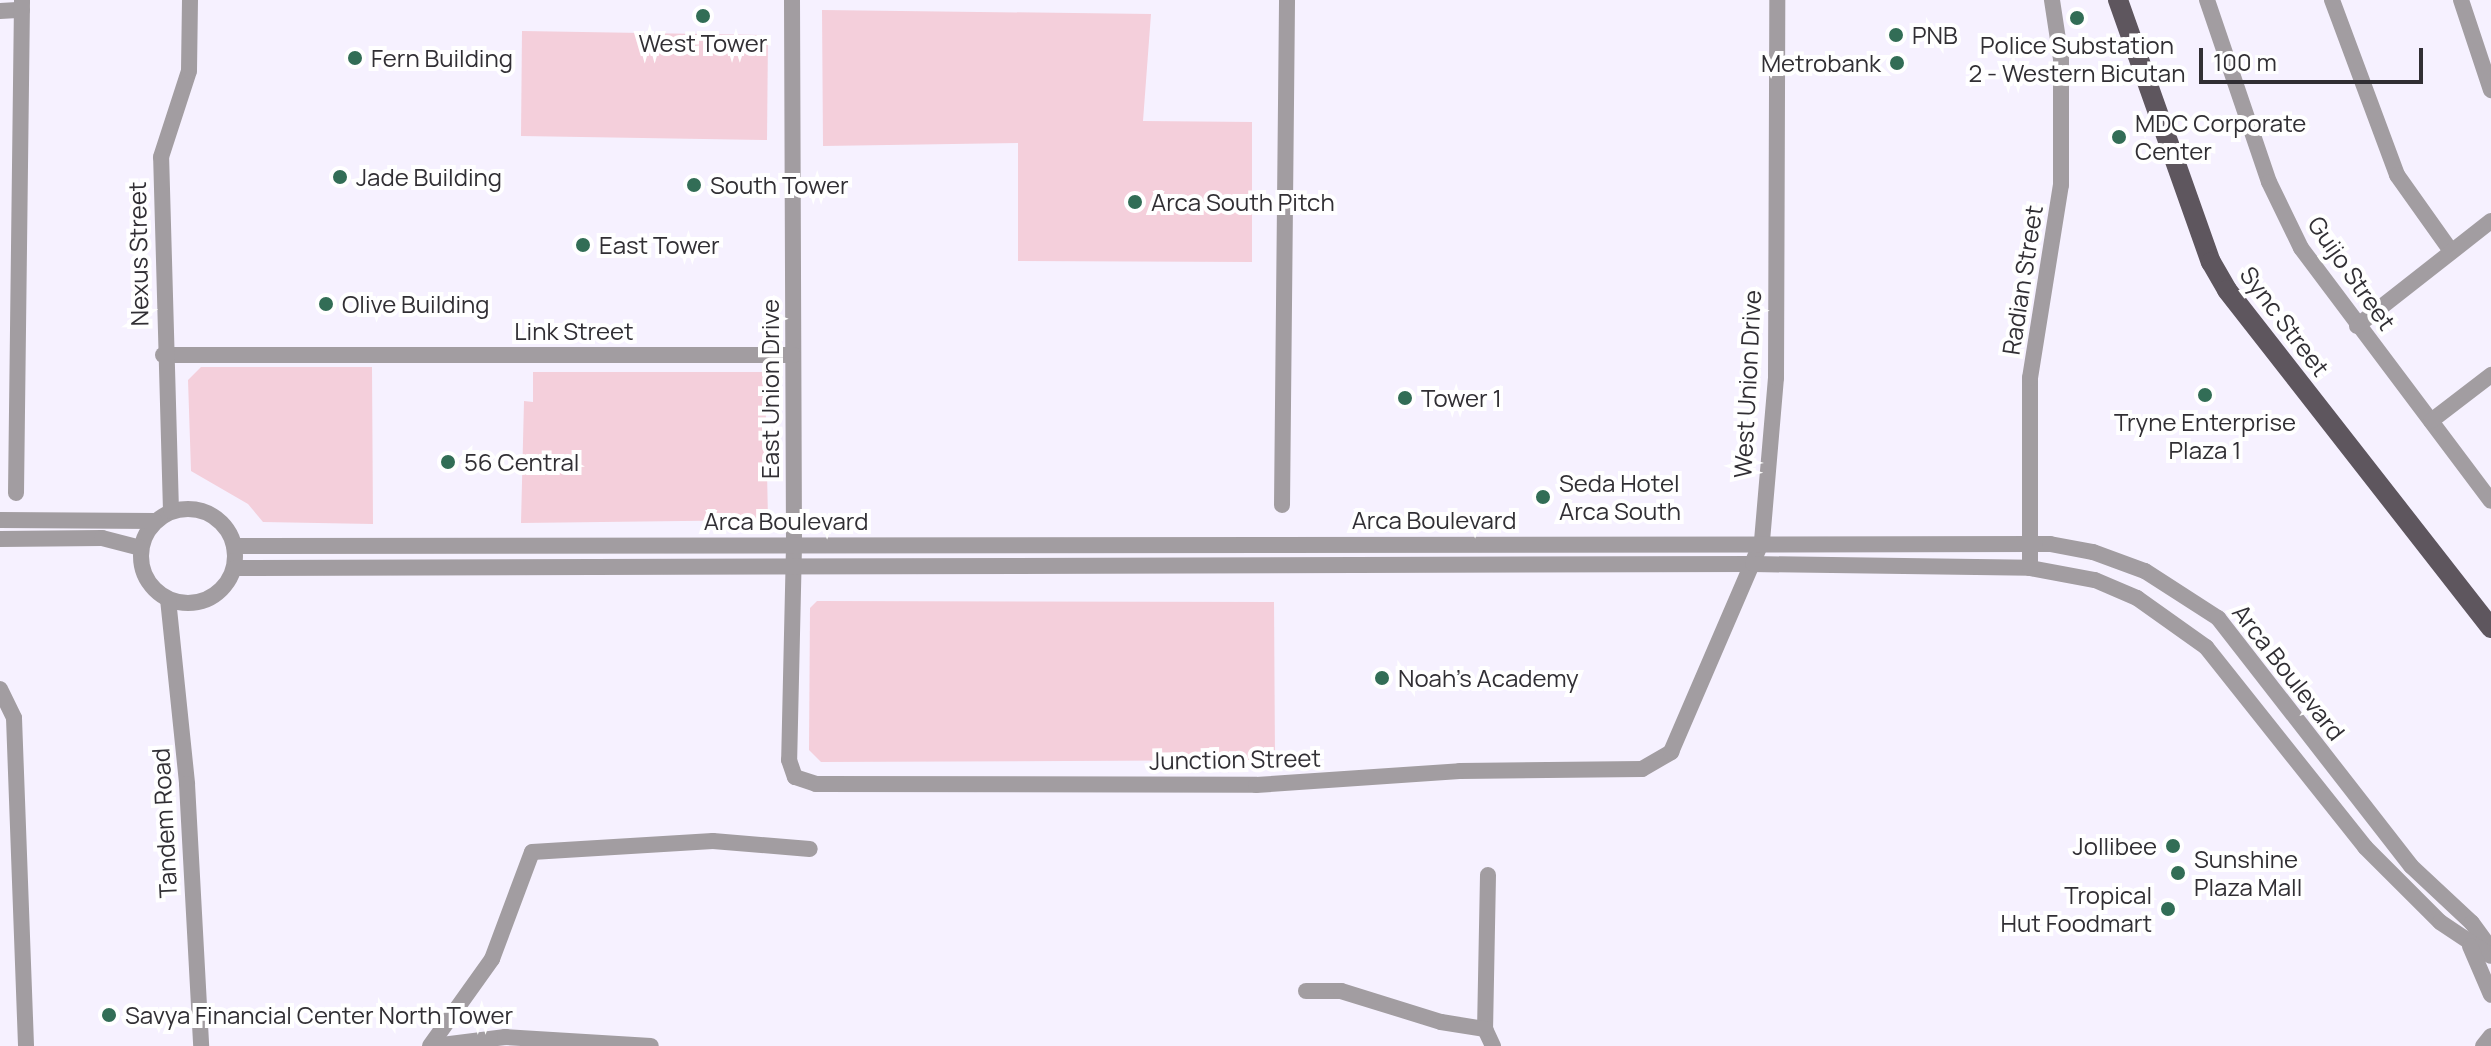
<!DOCTYPE html>
<style>
body{margin:0}
#map{position:relative;width:2491px;height:1046px;overflow:hidden;background:#f6f1ff;font-family:Manrope,sans-serif}
div>[style]{position:absolute}
.green>*{inset:0;background:#f4cfdb}
.minor>*{height:16px;margin:-8px;padding:0 8px;transform-origin:8px;border-radius:8px;background:#a29da1}
.minor>.ring{margin:-8px;padding:0;box-sizing:content-box;background:none;border:16px solid #a29da1;border-radius:50%}
.major>*{height:20px;margin:-10px;padding:0 10px;transform-origin:10px;border-radius:10px;background:#5e565e}
.dots>*{width:22px;height:22px;translate:-50% -50%;box-sizing:border-box;border:4px solid #fff;border-radius:50%}
span{translate:-50% -50%;white-space:nowrap;text-align:center;line-height:1.15;-webkit-text-stroke:8px #fff;paint-order:stroke}
.poi-label{font-size:24px;color:#312f34}
.left{translate:0 -50%;text-align:left}
.right{translate:-100% -50%;text-align:right}
.street-label{font-size:24px;color:#312f34}
.scale{position:absolute;left:2199px;top:48px;width:224px;height:36px;box-sizing:border-box;border:4px solid #312f34;border-top:0;padding-left:10px;font-size:24px;line-height:28px;white-space:nowrap;color:#312f34;-webkit-text-stroke:6px #fff;paint-order:stroke}
</style>
<div id="map">
<div class="green">
<i style="clip-path:polygon(822px 10px,1151px 14px,1143px 121px,1252px 122px,1252px 262px,1018px 261px,1018px 143px,823px 146px)"></i>
<i style="clip-path:polygon(522px 31px,768px 35px,767px 140px,521px 136px)"></i>
<i style="clip-path:polygon(201px 367px,372px 367px,373px 524px,263px 522px,248px 504px,191px 471px,188px 380px)"></i>
<i style="clip-path:polygon(533px 372px,765px 372px,768px 520px,521px 523px,524px 401px,533px 402px)"></i>
<i style="clip-path:polygon(817px 601px,1274px 602px,1275px 760px,821px 762px,809px 750px,810px 608px)"></i>
</div>
<div class="minor">
<i style="left:792px;top:0;width:546px;rotate:89.79deg"></i>
<i style="left:794px;top:546px;width:214px;rotate:91.3deg"></i>
<i style="left:789px;top:760px;width:18px;rotate:71deg"></i>
<i style="left:795px;top:777px;width:22px;rotate:18deg"></i>
<i style="left:816px;top:784px;width:440px;rotate:0.1deg"></i>
<i style="left:1256px;top:785px;width:204px;rotate:-3.9deg"></i>
<i style="left:1460px;top:771px;width:182px;rotate:-0.6deg"></i>
<i style="left:1642px;top:769px;width:34px;rotate:-30deg"></i>
<i style="left:1671px;top:752px;width:230px;rotate:-66.7deg"></i>
<i style="left:1762px;top:541px;width:164px;rotate:-85.1deg"></i>
<i style="left:1776px;top:378px;width:378px;rotate:-89.8deg"></i>
<i style="left:2207px;top:0;width:192px;rotate:71.2deg"></i>
<i style="left:2269px;top:182px;width:73px;rotate:64.1deg"></i>
<i style="left:2301px;top:248px;width:316px;rotate:53.1deg"></i>
<i style="left:2332px;top:0;width:187px;rotate:69.6deg"></i>
<i style="left:2397px;top:175px;width:93px;rotate:54.6deg"></i>
<i style="left:2461px;top:0;width:95px;rotate:71.6deg"></i>
<i style="left:0;top:11px;width:22px;rotate:-3deg"></i>
<i style="left:2357px;top:326px;width:170px;rotate:-38.1deg"></i>
<i style="left:163px;top:355px;width:630px"></i>
<i style="left:2431px;top:421px;width:76px;rotate:-37.5deg"></i>
<i style="left:16px;top:493px;width:493px;rotate:-89.3deg"></i>
<i style="left:1282px;top:505px;width:505px;rotate:-89.43deg"></i>
<i class="ring" style="left:141px;top:509px;width:78px;height:78px"></i>
<i style="left:171px;top:511px;width:354px;rotate:-91.6deg"></i>
<i style="left:161px;top:157px;width:90px;rotate:-72deg"></i>
<i style="left:189px;top:71px;width:71px;rotate:-89.2deg"></i>
<i style="left:0;top:520px;width:155px;rotate:0.4deg"></i>
<i style="left:0;top:539px;width:102px;rotate:-0.6deg"></i>
<i style="left:102px;top:538px;width:40px;rotate:14.4deg"></i>
<i style="left:234px;top:546px;width:1816px;rotate:-0.06deg"></i>
<i style="left:2050px;top:544px;width:44px;rotate:10.5deg"></i>
<i style="left:2093px;top:552px;width:55px;rotate:20.1deg"></i>
<i style="left:2145px;top:571px;width:87px;rotate:32.8deg"></i>
<i style="left:2218px;top:618px;width:314px;rotate:52.1deg"></i>
<i style="left:2411px;top:866px;width:83px;rotate:43.1deg"></i>
<i style="left:2472px;top:923px;width:32px;rotate:54deg"></i>
<i style="left:234px;top:568px;width:1519px;rotate:-0.15deg"></i>
<i style="left:1753px;top:564px;width:277px;rotate:0.8deg"></i>
<i style="left:2030px;top:568px;width:66px;rotate:10.5deg"></i>
<i style="left:2095px;top:580px;width:46px;rotate:23.2deg"></i>
<i style="left:2137px;top:598px;width:85px;rotate:35.4deg"></i>
<i style="left:2206px;top:647px;width:256px;rotate:51.5deg"></i>
<i style="left:2365px;top:847px;width:106px;rotate:45deg"></i>
<i style="left:2440px;top:922px;width:61px;rotate:33.7deg"></i>
<i style="left:2030px;top:568px;width:190px;rotate:-90deg"></i>
<i style="left:2030px;top:378px;width:195px;rotate:-80.9deg"></i>
<i style="left:2061px;top:185px;width:126px;rotate:-90deg"></i>
<i style="left:2061px;top:59px;width:60px;rotate:-98.7deg"></i>
<i style="left:168px;top:599px;width:186px;rotate:84.1deg"></i>
<i style="left:187px;top:784px;width:262px;rotate:86.9deg"></i>
<i style="left:0;top:689px;width:32px;rotate:64deg"></i>
<i style="left:14px;top:718px;width:328px;rotate:87.9deg"></i>
<i style="left:1488px;top:875px;width:154px;rotate:91.1deg"></i>
<i style="left:1485px;top:1029px;width:19px;rotate:65deg"></i>
<i style="left:2470px;top:946px;width:53px;rotate:66.8deg"></i>
<i style="left:1306px;top:991px;width:35px"></i>
<i style="left:1341px;top:991px;width:105px;rotate:17.2deg"></i>
<i style="left:1441px;top:1022px;width:45px;rotate:9deg"></i>
<i style="left:430px;top:1046px;width:107px;rotate:-54.5deg"></i>
<i style="left:492px;top:959px;width:114px;rotate:-69.5deg"></i>
<i style="left:532px;top:852px;width:181px;rotate:-3.5deg"></i>
<i style="left:713px;top:841px;width:97px;rotate:4.7deg"></i>
<i style="left:434px;top:1046px;width:72px;rotate:-7.2deg"></i>
<i style="left:505px;top:1037px;width:146px;rotate:3.5deg"></i>
<i style="left:2483px;top:1046px;width:13px;rotate:-51deg"></i>
</div>
<div class="major">
<i style="left:2118px;top:0;width:278px;rotate:70.5deg"></i>
<i style="left:2211px;top:262px;width:32px;rotate:60deg"></i>
<i style="left:2227px;top:290px;width:429px;rotate:52deg"></i>
</div>
<div class="dots">
<i style="left:703px;top:16px;background:#326d56"></i>
<i style="left:2077px;top:18px;background:#326d56"></i>
<i style="left:1896px;top:35px;background:#326d56"></i>
<i style="left:355px;top:58px;background:#326d56"></i>
<i style="left:1897px;top:63px;background:#326d56"></i>
<i style="left:2119px;top:137px;background:#326d56"></i>
<i style="left:340px;top:177px;background:#326d56"></i>
<i style="left:694px;top:185px;background:#326d56"></i>
<i style="left:1135px;top:202px;background:#326d56"></i>
<i style="left:583px;top:245px;background:#326d56"></i>
<i style="left:326px;top:304px;background:#326d56"></i>
<i style="left:2205px;top:395px;background:#326d56"></i>
<i style="left:1405px;top:398px;background:#326d56"></i>
<i style="left:448px;top:462px;background:#326d56"></i>
<i style="left:1543px;top:497px;background:#326d56"></i>
<i style="left:1382px;top:678px;background:#326d56"></i>
<i style="left:2173px;top:846px;background:#326d56"></i>
<i style="left:2178px;top:873px;background:#326d56"></i>
<i style="left:2168px;top:909px;background:#326d56"></i>
<i style="left:109px;top:1015px;background:#326d56"></i>
</div>
<div class="poi-label">
<span class="left" style="left:1912px;top:35px">PNB</span>
<span style="left:703px;top:43px">West Tower</span>
<span style="left:2077px;top:59px">Police Substation<br>2 - Western Bicutan</span>
<span class="left" style="left:371px;top:58px">Fern Building</span>
<span class="right" style="left:1881px;top:63px">Metrobank</span>
<span class="left" style="left:2135px;top:137px">MDC Corporate<br>Center</span>
<span class="left" style="left:356px;top:177px">Jade Building</span>
<span class="left" style="left:710px;top:185px">South Tower</span>
<span class="left" style="left:1151px;top:202px">Arca South Pitch</span>
<span class="left" style="left:599px;top:245px">East Tower</span>
<span class="left" style="left:342px;top:304px">Olive Building</span>
<span class="left" style="left:1421px;top:398px">Tower 1</span>
<span style="left:2205px;top:436px">Tryne Enterprise<br>Plaza 1</span>
<span class="left" style="left:464px;top:462px">56 Central</span>
<span class="left" style="left:1559px;top:497px">Seda Hotel<br>Arca South</span>
<span class="left" style="left:1398px;top:678px">Noah's Academy</span>
<span class="right" style="left:2157px;top:846px">Jollibee</span>
<span class="left" style="left:2194px;top:873px">Sunshine<br>Plaza Mall</span>
<span class="right" style="left:2152px;top:909px">Tropical<br>Hut Foodmart</span>
<span class="left" style="left:125px;top:1015px">Savya Financial Center North Tower</span>
</div>
<div class="street-label">
<span style="left:138px;top:254px;rotate:-91deg">Nexus Street</span>
<span style="left:2352px;top:273px;rotate:55deg">Guijo Street</span>
<span style="left:2022px;top:280px;rotate:-81deg">Radian Street</span>
<span style="left:2285px;top:321px;rotate:53deg">Sync Street</span>
<span style="left:574px;top:331px">Link Street</span>
<span style="left:1747px;top:384px;rotate:-87deg">West Union Drive</span>
<span style="left:770px;top:389px;rotate:-90deg">East Union Drive</span>
<span style="left:1434px;top:520px">Arca Boulevard</span>
<span style="left:786px;top:521px">Arca Boulevard</span>
<span style="left:2289px;top:672px;rotate:52deg">Arca Boulevard</span>
<span style="left:1235px;top:759px;rotate:-1deg">Junction Street</span>
<span style="left:164px;top:823px;rotate:-93deg">Tandem Road</span>
</div>
<div class="scale">100 m</div>
</div>
